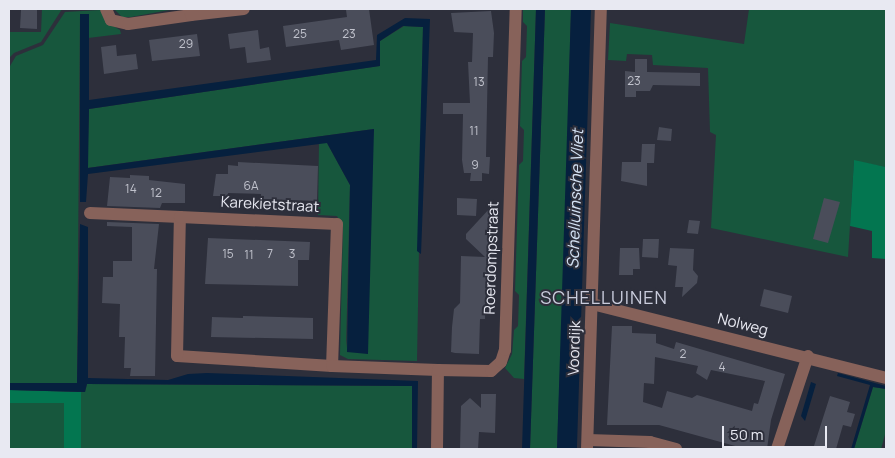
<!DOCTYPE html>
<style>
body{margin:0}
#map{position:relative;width:895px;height:458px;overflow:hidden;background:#2d2f3b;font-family:Manrope,sans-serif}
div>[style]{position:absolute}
.green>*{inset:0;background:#17573d}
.forest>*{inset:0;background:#037650}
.water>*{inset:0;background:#06203e}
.building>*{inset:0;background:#4a4d5a}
.minor>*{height:12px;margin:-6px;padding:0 6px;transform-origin:6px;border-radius:6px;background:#87625a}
.tertiary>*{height:12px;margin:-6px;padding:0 6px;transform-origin:6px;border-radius:6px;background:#87625a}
span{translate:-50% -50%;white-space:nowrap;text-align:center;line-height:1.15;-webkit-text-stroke:4px #2d2f3b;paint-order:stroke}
.number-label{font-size:12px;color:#c0c2cc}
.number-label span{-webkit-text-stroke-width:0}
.street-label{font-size:15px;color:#e8e9f2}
.water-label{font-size:16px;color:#d5e3f5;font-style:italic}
.quarter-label{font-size:18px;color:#cacddd;letter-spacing:1px}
.frame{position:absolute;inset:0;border:10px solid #e8e9f2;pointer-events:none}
.scale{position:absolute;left:722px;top:426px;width:105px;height:22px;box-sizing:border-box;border:2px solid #e8e9f2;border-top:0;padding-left:6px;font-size:15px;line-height:18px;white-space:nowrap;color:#e8e9f2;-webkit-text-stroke:4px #2d2f3b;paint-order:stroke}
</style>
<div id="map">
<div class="green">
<i style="clip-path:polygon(42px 9px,62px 9px,41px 42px,14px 53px,9px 58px,9px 32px,41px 32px)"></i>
<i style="clip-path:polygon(114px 9px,175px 9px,131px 17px,122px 17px)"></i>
<i style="clip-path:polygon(523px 9px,536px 9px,524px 379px,514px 378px,505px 368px,512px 354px,514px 330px,518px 326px,519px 295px,515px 291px,519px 165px,523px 161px,524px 130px,520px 126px,522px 61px,526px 57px,527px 26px,523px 22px)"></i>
<i style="clip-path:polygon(545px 9px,571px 9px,565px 242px,557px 449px,530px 449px)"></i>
<i style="clip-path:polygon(749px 9px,886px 9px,886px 167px,854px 161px,848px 257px,711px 228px,716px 135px,710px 132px,708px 68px,653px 65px,652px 55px,627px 54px,626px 61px,608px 60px,610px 23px,744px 44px)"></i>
<i style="clip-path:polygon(101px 10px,108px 23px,120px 30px,121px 34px,88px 38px,89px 14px,80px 14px,77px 383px,9px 383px,10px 66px,16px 56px,43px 45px,65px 12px)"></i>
<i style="clip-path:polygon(404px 26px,423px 27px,417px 361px,348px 359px,340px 355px,343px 227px,337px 216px,318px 215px,319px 142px,327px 143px,350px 185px,346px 348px,374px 129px,87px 168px,89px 109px,379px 66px,380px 41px)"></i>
<i style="clip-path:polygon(87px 384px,412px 386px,412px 449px,81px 449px,81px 392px,85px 392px)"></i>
<i style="clip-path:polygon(873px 387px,886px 389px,886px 431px,881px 449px,854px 449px)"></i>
<i style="clip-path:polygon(9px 403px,64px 403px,64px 449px,9px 449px)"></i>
</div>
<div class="forest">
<i style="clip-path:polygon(854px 160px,886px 167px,886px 259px,872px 258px,872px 231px,850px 226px)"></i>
<i style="clip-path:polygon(9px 390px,81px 392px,81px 449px,64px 449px,64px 403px,9px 403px)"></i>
</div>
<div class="water">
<i style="clip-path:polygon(536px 9px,545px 9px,530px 449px,522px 449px)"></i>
<i style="clip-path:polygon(571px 9px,591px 9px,577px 446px,577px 449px,557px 449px)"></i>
<i style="clip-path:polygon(80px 14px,89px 14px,89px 100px,376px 60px,377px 35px,405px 18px,430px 19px,421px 254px,417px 251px,423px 27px,403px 26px,380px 41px,380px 66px,89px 109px,88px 168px,374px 129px,368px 354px,347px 352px,350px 185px,327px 143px,88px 174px,86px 202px,80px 202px)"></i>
<i style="clip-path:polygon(80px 224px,88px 227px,88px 378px,168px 380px,188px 374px,207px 373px,418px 381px,417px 449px,412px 449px,412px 386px,87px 384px,85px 392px,9px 390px,9px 383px,77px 383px)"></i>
<i style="clip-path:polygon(838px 373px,886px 386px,886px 389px,873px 387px,854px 449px,851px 449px,870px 385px,837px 376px)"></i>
<i style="clip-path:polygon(811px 382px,816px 384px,805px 421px,801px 416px)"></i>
</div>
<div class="building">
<i style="clip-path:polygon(369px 9px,374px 45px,341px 50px,339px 40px,286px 47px,283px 26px,347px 17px,346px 10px)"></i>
<i style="clip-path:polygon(21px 10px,37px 10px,37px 29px,20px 28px)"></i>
<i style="clip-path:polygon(491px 11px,494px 33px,493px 57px,488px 57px,486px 157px,490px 157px,489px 174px,482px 173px,482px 181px,470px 181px,471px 173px,464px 173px,462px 160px,463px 114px,443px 114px,443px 103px,470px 103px,468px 62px,472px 62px,473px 33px,454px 32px,451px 13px)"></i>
<i style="clip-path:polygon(258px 30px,260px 49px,269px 47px,271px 60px,247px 63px,245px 47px,230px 49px,228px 34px)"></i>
<i style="clip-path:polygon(197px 34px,200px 56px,152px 61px,149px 40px)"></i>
<i style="clip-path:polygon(116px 45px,117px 56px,136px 54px,138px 69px,104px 74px,101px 47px)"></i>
<i style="clip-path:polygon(635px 59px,647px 59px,647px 72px,700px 73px,700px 86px,653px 85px,650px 91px,636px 91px,636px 97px,625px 97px,625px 71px,635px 72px)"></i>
<i style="clip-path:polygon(659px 127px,672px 129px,671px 141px,657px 140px)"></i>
<i style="clip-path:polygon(642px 144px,655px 144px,654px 163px,647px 163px,647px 186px,621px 181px,622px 162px,641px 162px)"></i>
<i style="clip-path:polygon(238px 162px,318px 166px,317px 201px,261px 199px,261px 194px,228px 193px,228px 196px,213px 196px,216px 174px,228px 174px,228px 165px,238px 166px)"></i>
<i style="clip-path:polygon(130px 175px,149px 176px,149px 180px,185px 184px,185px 203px,162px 203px,160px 208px,107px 206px,110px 177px,130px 178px)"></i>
<i style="clip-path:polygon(457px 198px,477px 199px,476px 216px,457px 215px)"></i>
<i style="clip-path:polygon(824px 198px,840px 202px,828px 243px,813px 239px)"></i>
<i style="clip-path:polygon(490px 208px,490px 286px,486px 286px,485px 319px,480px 319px,479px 354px,455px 353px,451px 352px,452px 327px,454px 309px,460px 303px,461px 256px,485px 257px,466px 239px,466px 234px)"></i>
<i style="clip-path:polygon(689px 220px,700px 221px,698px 234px,687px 233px)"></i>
<i style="clip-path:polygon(107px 222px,159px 224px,154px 269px,157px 269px,155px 376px,130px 376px,131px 368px,124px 368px,125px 337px,119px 337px,120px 304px,102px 303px,103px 277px,113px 277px,113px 261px,132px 261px,132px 227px,107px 226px)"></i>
<i style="clip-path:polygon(208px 238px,310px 242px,309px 260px,298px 260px,298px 286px,205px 284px)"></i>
<i style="clip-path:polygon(643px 239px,659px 239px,658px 258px,642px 257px)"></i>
<i style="clip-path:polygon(620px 248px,639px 248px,640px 269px,633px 269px,633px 275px,619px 275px)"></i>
<i style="clip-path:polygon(670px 248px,694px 249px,693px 270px,698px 276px,697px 283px,682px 297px,683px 287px,675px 287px,677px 266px,668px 265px)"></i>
<i style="clip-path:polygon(764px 289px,792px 296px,788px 313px,760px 306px)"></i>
<i style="clip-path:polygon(243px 316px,313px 318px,313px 339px,211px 337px,212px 317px,243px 318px)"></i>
<i style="clip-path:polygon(evenodd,612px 326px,632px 326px,632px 333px,656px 334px,656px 343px,674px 349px,676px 342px,785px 374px,771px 420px,767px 449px,746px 449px,659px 425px,607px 425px,612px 326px,655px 357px,698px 366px,696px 373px,707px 380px,711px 370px,765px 381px,758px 404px,754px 403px,752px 411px,697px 395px,692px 398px,667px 391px,662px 408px,643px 402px,644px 383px,654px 384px,655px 357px)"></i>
<i style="clip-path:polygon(481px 394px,496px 394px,495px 433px,479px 432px,478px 449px,460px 449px,461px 406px,470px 398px,481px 408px)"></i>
<i style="clip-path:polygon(830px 396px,850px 402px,847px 412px,855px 414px,851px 427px,843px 425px,836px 449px,813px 449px)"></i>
</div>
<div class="minor">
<i style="left:106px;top:9px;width:12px;rotate:66deg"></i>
<i style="left:111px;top:20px;width:17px;rotate:13deg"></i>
<i style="left:128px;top:24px;width:64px;rotate:-8.1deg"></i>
<i style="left:189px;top:9px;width:6px;rotate:72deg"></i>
<i style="left:191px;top:15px;width:53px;rotate:-6.5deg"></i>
<i style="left:90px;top:213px;width:90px;rotate:2.5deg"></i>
<i style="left:592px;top:304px;width:303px;rotate:14.1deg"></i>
<i style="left:332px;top:366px;width:155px;rotate:-176.3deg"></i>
<i style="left:177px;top:356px;width:139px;rotate:-88.8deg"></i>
<i style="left:180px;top:217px;width:157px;rotate:2.6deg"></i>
<i style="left:337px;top:224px;width:142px;rotate:92deg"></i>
<i style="left:332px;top:366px;width:106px;rotate:2.2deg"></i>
<i style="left:588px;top:440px;width:62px;rotate:1.8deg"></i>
<i style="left:650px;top:442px;width:27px;rotate:15deg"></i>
<i style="left:437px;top:449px;width:79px;rotate:-89.3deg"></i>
<i style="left:438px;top:370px;width:53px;rotate:1.1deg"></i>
<i style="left:491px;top:371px;width:13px;rotate:-42deg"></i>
<i style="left:501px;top:362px;width:13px;rotate:-72deg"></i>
<i style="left:505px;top:350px;width:341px;rotate:-88.2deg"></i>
<i style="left:777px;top:449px;width:98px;rotate:-71.6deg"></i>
</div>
<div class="tertiary">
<i style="left:587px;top:449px;width:440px;rotate:-88.2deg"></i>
</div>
<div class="number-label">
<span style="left:300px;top:34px">25</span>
<span style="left:349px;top:34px">23</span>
<span style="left:186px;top:44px">29</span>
<span style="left:634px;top:81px">23</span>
<span style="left:479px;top:82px">13</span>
<span style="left:474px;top:131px">11</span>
<span style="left:475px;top:165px">9</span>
<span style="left:251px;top:186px">6A</span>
<span style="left:131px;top:189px">14</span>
<span style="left:156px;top:193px">12</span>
<span style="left:228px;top:254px">15</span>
<span style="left:270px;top:254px">7</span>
<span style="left:292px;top:254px">3</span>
<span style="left:249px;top:255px">11</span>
<span style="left:683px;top:354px">2</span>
<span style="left:722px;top:367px">4</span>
</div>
<div class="street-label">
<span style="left:270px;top:204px;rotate:3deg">Karekietstraat</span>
<span style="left:491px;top:258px;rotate:-88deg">Roerdompstraat</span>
<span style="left:743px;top:324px;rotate:14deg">Nolweg</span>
<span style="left:574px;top:348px;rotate:-88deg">Voordijk</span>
</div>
<div class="water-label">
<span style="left:575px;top:199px;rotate:-88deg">Schelluinsche Vliet</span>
</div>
<div class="quarter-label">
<span style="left:604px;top:297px">SCHELLUINEN</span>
</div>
<div class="frame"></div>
<div class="scale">50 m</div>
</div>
